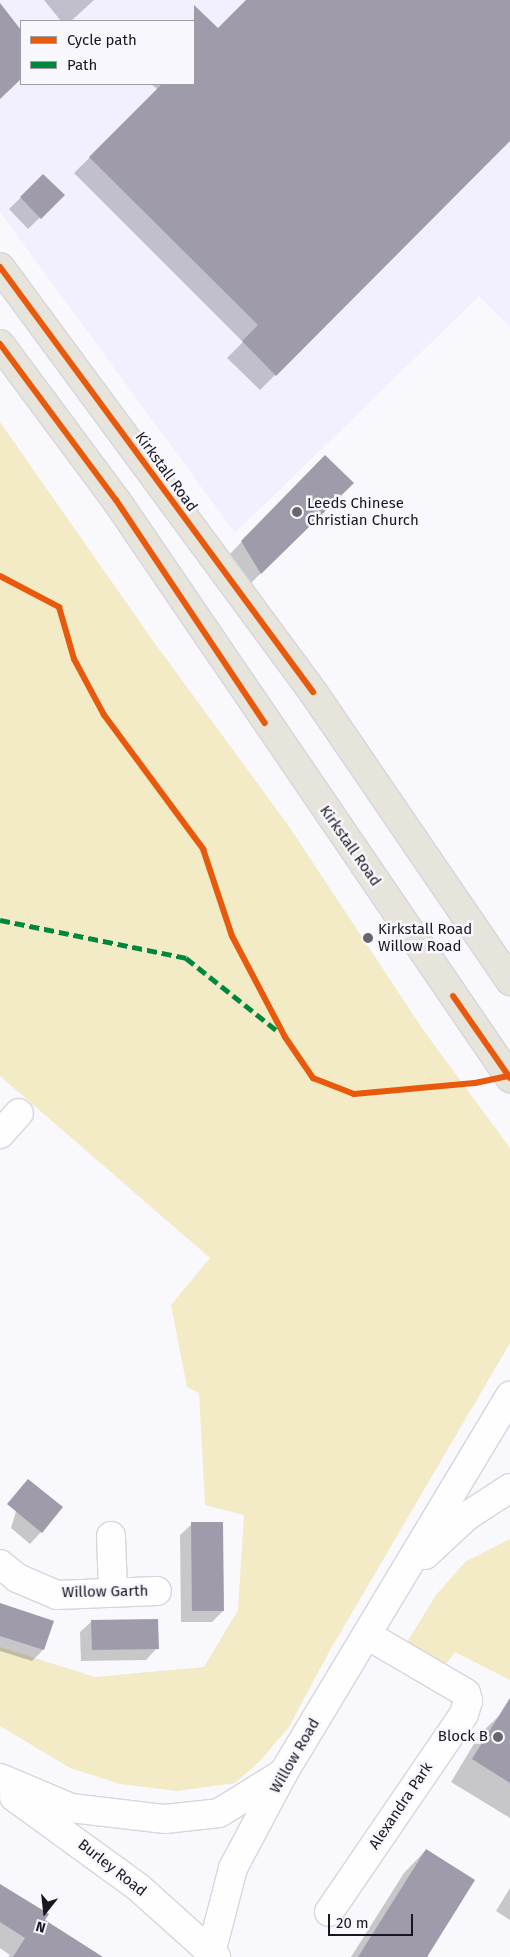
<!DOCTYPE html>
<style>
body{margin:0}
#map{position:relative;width:510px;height:1957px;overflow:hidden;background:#f9f8fc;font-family:"Fira Sans",sans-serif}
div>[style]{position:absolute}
.built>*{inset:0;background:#f2effe}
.green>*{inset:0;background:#f2ebc6}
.shadow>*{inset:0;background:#0003}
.building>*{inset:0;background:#9f9bab}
.roads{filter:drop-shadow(1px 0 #d7d5dd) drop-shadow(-1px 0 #d7d5dd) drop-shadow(0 1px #d7d5dd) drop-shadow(0 -1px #d7d5dd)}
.street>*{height:28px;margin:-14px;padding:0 14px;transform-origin:14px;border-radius:14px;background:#fefeff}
.secondary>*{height:28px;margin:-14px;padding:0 14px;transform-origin:14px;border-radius:14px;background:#fefeff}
.primary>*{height:28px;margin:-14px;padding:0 14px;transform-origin:14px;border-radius:14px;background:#e6e4db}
.quiet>*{height:5px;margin-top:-2.5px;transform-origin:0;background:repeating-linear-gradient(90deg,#00873e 0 10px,transparent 0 15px)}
.cycleway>*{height:6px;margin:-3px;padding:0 3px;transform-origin:3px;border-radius:3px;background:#e8590c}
.dots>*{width:14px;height:14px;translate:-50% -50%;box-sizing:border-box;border:2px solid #f8f7fd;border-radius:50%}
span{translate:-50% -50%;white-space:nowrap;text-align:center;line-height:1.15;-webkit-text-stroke:5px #f8f7fd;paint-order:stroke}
.street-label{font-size:15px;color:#191721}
.poi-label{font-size:15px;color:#191721}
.left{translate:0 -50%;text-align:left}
.right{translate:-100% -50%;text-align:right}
.legend{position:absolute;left:20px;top:20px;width:175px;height:65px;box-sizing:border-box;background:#f8f7fd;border:1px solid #9f9da5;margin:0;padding:6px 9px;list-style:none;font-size:15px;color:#191721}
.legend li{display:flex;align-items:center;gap:10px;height:25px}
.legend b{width:25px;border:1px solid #9f9da5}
.north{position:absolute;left:20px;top:1887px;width:50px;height:50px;-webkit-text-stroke:4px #f8f7fd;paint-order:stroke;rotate:196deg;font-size:14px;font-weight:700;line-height:20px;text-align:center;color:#191721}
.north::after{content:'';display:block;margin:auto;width:18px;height:22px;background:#191721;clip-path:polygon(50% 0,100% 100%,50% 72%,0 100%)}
.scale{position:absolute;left:328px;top:1914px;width:85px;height:22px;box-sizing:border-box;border:2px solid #191721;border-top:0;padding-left:6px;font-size:15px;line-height:18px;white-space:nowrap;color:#191721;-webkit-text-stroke:4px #f8f7fd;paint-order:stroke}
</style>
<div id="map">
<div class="built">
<i style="clip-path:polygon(evenodd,0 0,510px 0,510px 327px,479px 296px,235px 533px,0 212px,0 0,21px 21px,194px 21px,194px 84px,21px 84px,21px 21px)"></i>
</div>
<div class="green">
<i style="clip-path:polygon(0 422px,156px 645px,288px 825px,424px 1031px,510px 1148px,510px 1343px,329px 1652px,289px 1727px,260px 1761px,235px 1783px,177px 1791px,120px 1784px,70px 1768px,0 1726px,0 1647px,95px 1677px,204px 1667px,238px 1610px,244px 1515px,205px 1505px,199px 1393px,187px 1387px,171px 1305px,210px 1258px,0 1076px)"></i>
<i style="clip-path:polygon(510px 1539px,510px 1680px,455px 1652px,446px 1664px,407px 1642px,436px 1595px,465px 1562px)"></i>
</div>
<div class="shadow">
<i style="clip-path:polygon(44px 0,94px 0,71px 21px,61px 21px)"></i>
<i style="clip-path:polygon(248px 0,510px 0,510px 140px,260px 390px,227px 358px,243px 342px,74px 173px,158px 90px,151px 84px,194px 84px,192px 21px,200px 13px,218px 30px)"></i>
<i style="clip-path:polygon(43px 176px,63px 195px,28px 229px,9px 209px)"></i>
<i style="clip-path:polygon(325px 457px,352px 483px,242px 592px,223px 561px)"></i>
<i style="clip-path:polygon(21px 1495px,41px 1532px,30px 1544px,11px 1528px)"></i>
<i style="clip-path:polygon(192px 1524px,223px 1611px,212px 1622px,181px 1622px,180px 1535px)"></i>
<i style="clip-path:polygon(0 1605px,43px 1650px,32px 1661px,0 1651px)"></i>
<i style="clip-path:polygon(92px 1621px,157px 1648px,146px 1660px,81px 1661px,80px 1632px)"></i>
<i style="clip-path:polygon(503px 1712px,510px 1716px,510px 1818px,451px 1782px,480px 1734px)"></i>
<i style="clip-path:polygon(426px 1850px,428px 1957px,351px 1957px,404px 1873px)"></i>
<i style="clip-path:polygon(0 1885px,43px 1921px,96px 1957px,8px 1957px,10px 1955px,0 1948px)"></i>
<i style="clip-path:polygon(510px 1888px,510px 1920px,496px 1911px)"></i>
</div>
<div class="building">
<i style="clip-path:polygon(246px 0,510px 0,510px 141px,276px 376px,242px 341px,258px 325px,89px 157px,162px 84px,194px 84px,194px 5px,218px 28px)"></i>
<i style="clip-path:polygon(0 3px,21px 30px,21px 79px,0 99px)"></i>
<i style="clip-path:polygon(43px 174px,65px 195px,41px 219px,20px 197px)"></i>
<i style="clip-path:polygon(325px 455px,354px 483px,261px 574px,241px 541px)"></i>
<i style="clip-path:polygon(28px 1479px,63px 1507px,42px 1533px,7px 1504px)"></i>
<i style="clip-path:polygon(191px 1522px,223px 1522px,224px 1611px,192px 1611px)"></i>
<i style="clip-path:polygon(0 1603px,54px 1621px,44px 1650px,0 1636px)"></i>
<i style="clip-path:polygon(158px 1619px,159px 1649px,92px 1650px,91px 1620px)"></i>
<i style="clip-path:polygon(510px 1698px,510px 1783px,472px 1759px)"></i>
<i style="clip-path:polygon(426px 1849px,475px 1880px,427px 1957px,358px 1957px)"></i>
<i style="clip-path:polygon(0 1884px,49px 1914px,45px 1920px,103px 1957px,13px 1957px,25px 1938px,0 1922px)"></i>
</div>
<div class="roads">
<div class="street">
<i style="left:0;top:1134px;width:28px;rotate:-48deg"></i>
<i style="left:111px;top:1536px;width:54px;rotate:87.9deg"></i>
<i style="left:0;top:1564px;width:22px;rotate:39deg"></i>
<i style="left:17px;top:1578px;width:43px;rotate:23deg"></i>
<i style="left:57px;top:1595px;width:100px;rotate:-2.3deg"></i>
<i style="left:329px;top:1912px;width:240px;rotate:-55.7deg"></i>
<i style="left:464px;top:1714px;width:14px;rotate:-73deg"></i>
<i style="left:468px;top:1701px;width:8px;rotate:-104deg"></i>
<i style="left:466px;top:1693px;width:115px;rotate:-149.6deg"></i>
</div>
<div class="secondary">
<i style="left:425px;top:1555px;width:57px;rotate:-42.9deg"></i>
<i style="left:467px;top:1516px;width:51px;rotate:-33.1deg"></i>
<i style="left:0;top:1778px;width:77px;rotate:22.9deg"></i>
<i style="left:71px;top:1808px;width:95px;rotate:6.7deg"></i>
<i style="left:165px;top:1819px;width:54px;rotate:-6.3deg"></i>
<i style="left:219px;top:1813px;width:74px;rotate:-31.8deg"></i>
<i style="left:14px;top:1797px;width:153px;rotate:36deg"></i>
<i style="left:138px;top:1887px;width:105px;rotate:41.9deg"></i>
<i style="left:210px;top:1957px;width:92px;rotate:-75.5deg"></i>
<i style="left:233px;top:1868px;width:109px;rotate:-62deg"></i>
<i style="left:284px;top:1772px;width:439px;rotate:-59deg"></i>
</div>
<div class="primary">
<i style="left:0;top:267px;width:528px;rotate:53.63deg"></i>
<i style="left:313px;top:692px;width:350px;rotate:55.7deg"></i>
<i style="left:0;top:344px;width:194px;rotate:53.4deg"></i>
<i style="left:116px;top:500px;width:700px;rotate:55.72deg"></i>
</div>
</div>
<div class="quiet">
<i style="left:0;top:920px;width:190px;rotate:11.5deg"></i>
<i style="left:186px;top:958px;width:120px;rotate:38.6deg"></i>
</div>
<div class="cycleway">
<i style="left:0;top:267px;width:528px;rotate:53.63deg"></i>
<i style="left:0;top:344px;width:194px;rotate:53.4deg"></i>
<i style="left:116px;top:500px;width:268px;rotate:56.3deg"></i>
<i style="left:0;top:576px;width:67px;rotate:27.7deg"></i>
<i style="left:59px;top:607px;width:54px;rotate:73.9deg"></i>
<i style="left:74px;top:659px;width:64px;rotate:61.8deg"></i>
<i style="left:104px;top:715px;width:167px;rotate:53.5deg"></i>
<i style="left:203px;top:849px;width:92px;rotate:71.6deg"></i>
<i style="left:232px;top:936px;width:114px;rotate:62.3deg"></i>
<i style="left:285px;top:1037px;width:50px;rotate:55.7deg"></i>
<i style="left:313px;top:1078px;width:44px;rotate:21.3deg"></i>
<i style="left:354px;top:1094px;width:121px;rotate:-5.2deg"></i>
<i style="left:475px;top:1083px;width:35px;rotate:-12deg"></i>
<i style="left:453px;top:996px;width:100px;rotate:55.2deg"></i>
</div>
<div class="dots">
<i style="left:297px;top:512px;background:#67666e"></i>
<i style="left:368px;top:938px;background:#67666e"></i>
<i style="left:498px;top:1737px;background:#67666e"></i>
</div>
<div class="street-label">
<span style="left:166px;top:472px;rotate:54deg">Kirkstall Road</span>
<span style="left:350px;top:846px;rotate:55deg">Kirkstall Road</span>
<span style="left:105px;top:1592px;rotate:-1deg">Willow Garth</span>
<span style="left:295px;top:1756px;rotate:-60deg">Willow Road</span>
<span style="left:401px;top:1806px;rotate:-56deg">Alexandra Park</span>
<span style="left:112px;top:1868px;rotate:38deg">Burley Road</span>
</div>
<div class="poi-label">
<span class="left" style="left:307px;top:512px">Leeds Chinese<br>Christian Church</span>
<span class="left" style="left:378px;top:938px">Kirkstall Road<br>Willow Road</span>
<span class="right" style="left:488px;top:1737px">Block B</span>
</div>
<ul class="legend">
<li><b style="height:6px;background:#e8590c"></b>Cycle path</li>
<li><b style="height:6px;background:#00873e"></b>Path</li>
</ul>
<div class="north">N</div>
<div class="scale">20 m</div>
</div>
